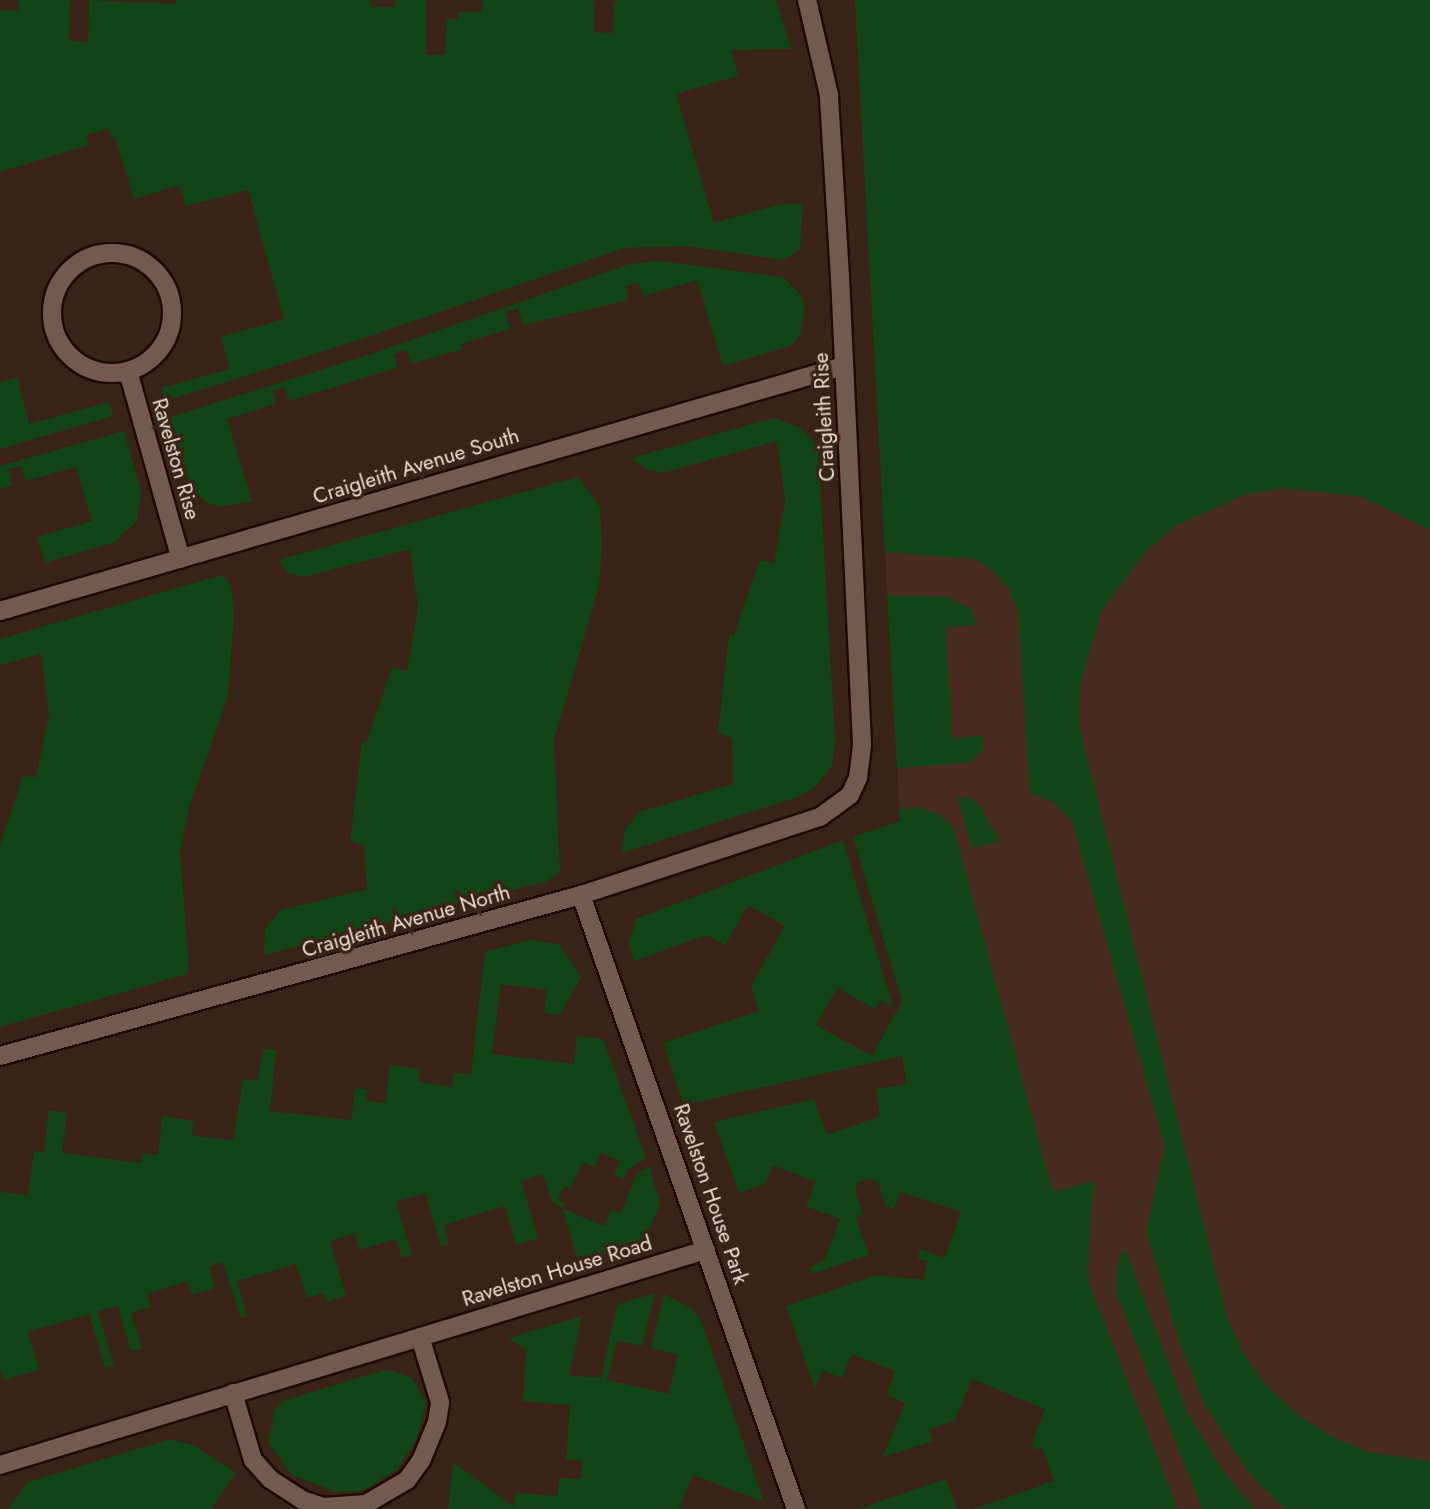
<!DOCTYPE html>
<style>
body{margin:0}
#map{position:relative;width:1430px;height:1509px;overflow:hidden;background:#392318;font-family:Jost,sans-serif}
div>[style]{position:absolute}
.built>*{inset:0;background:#462b1e}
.green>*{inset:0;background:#114417}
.roads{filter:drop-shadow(2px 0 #1f0b03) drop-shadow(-2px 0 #1f0b03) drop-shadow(0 2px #1f0b03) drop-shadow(0 -2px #1f0b03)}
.minor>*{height:18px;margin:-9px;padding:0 9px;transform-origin:9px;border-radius:9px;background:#745a4e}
.minor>.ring{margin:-9px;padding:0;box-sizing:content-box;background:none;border:18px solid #745a4e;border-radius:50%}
span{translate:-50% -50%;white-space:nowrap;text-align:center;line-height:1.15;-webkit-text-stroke:7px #392318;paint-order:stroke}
.street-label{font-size:21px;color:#eedfd8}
</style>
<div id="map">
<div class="built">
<i style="clip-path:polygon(855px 0,1430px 0,1430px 1509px,1090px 1509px,900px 821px)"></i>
</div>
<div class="green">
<i style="clip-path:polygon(19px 0,70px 0,69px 41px,88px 42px,89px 0,176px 4px,177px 0,371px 0,372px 7px,395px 7px,395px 0,426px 0,426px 55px,445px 55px,447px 19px,458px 19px,458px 12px,482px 12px,483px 0,590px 0,594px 2px,594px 32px,613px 33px,614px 2px,620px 0,776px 0,791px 49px,731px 50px,738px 76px,676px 94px,714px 223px,777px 205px,803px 203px,800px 250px,785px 260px,686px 246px,625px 248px,365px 338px,166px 401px,162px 388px,230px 369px,221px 337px,284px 319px,248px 190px,186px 206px,179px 185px,134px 199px,115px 137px,111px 138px,108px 128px,86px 135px,89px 145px,0 172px,0 10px,19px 11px)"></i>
<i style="clip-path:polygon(855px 0,1430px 0,1430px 530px,1362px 497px,1285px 488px,1247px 494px,1177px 525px,1147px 550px,1101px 612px,1080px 686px,1079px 725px,1227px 1318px,1245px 1356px,1268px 1387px,1298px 1415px,1331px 1436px,1368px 1452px,1430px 1461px,1430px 1509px,1286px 1509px,1254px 1479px,1230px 1445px,1204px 1403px,1180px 1344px,1146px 1232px,1165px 1146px,1072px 821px,1053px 802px,1030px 793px,1018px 611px,1008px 588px,992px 570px,974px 559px,885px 552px)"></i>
<i style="clip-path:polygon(659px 261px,783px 277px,801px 295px,805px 308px,800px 335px,791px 346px,723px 366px,697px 280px,643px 296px,639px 282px,626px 286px,629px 300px,523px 325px,518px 308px,505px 312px,510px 329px,461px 344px,462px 349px,412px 364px,407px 350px,394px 354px,397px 368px,289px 401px,285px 387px,272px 390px,276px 404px,227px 419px,252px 501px,220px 507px,206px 502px,191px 488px,170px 417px,371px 354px,629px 264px)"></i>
<i style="clip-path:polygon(17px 377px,29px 424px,109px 402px,113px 416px,0 449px,0 382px)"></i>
<i style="clip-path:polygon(774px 418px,799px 427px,818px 447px,835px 740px,832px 766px,812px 790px,795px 798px,622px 853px,625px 830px,639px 812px,733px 784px,732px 738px,718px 733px,729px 634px,734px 635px,760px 560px,774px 563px,785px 500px,777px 441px,663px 473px,646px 469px,632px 458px)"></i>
<i style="clip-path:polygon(124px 431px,141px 491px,137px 521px,115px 542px,45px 563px,37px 537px,92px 521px,76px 467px,26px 481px,21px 466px,8px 469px,12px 485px,0 489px,0 466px)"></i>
<i style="clip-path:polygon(578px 477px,600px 507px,602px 546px,599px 586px,554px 740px,560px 872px,545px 882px,264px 955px,265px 929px,281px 910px,367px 889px,364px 846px,350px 841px,362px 742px,366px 743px,392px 668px,407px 671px,418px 608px,410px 549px,304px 577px,288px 573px,278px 560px)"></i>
<i style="clip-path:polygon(222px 575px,231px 586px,234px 614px,228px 696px,189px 808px,180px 850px,189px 970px,184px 975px,0 1027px,0 845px,23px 776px,36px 777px,49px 714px,41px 654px,0 665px,0 639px)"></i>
<i style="clip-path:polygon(887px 595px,947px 597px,972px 610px,977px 625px,946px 627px,952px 738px,983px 736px,981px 751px,972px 762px,897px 768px)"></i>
<i style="clip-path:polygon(967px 797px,978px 804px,1000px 841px,972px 848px,958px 798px)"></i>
<i style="clip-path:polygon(920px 807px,941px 815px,954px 830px,1053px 1192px,1094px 1181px,1087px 1271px,1090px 1286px,1178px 1509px,973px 1509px,1054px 1481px,1042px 1447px,1034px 1450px,1032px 1442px,1045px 1409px,972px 1379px,955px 1420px,929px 1430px,933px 1441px,883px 1457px,905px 1403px,887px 1395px,895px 1371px,852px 1354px,842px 1378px,822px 1370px,815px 1389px,786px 1306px,876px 1275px,924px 1280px,927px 1261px,918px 1259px,920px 1249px,945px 1258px,961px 1212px,901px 1192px,894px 1209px,886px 1206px,878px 1183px,870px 1178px,858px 1182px,855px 1191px,864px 1217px,855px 1215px,869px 1255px,812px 1274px,810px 1268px,825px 1259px,840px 1219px,806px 1206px,815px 1182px,773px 1165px,765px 1184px,739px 1193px,714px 1122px,814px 1099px,827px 1135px,880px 1116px,876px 1089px,907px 1084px,902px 1056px,684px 1105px,663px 1043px,759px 1011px,751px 985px,785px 926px,748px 905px,725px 945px,707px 935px,634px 961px,629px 944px,636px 919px,843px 840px,893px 1007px,881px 1000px,875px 1009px,837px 988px,816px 1025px,872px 1056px,902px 1001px,853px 837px,900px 821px,899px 810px)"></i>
<i style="clip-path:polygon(530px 940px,559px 944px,581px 977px,560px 1015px,544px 1013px,547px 990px,501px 984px,492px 1054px,574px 1064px,577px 1036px,603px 1039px,646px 1158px,627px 1170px,624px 1179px,614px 1175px,620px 1161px,601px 1153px,594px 1167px,582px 1162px,571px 1188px,564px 1186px,558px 1200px,565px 1204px,563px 1209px,604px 1226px,611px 1210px,621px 1213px,637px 1174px,649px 1166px,660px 1203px,646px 1237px,633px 1246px,578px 1263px,563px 1209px,552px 1202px,543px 1174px,521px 1181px,538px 1238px,516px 1245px,505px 1206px,444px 1225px,449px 1244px,441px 1246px,425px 1193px,396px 1202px,412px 1255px,402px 1258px,396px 1239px,360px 1250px,355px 1233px,330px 1241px,346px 1296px,327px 1302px,324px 1293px,307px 1298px,296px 1264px,237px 1281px,247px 1316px,241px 1318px,223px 1262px,209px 1267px,215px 1288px,192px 1295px,187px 1281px,147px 1294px,151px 1307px,131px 1313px,142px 1348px,131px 1351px,118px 1306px,98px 1311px,114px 1366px,105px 1368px,89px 1314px,28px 1332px,39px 1370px,4px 1380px,0 1368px,0 1192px,28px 1195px,34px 1151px,44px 1152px,49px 1110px,67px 1113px,62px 1153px,141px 1163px,143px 1153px,158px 1155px,162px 1116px,193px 1121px,192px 1135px,233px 1141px,243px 1079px,258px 1081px,263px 1049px,276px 1050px,270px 1111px,351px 1120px,355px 1088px,368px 1090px,366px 1101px,386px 1103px,390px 1065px,420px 1069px,419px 1082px,452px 1087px,454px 1073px,471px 1074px,485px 952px)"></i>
<i style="clip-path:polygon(1126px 1251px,1187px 1412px,1225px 1474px,1255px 1509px,1202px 1509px,1116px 1293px,1117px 1266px,1121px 1252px)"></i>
<i style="clip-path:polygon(655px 1293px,642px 1346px,617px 1340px,607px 1380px,669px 1394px,678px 1355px,651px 1348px,664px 1294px,691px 1308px,701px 1320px,764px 1502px,693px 1475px,679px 1509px,448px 1509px,453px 1462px,514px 1507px,516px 1493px,558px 1496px,559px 1478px,581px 1479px,582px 1461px,566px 1459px,570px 1405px,523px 1401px,526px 1351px,509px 1338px,582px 1316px,569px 1376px,601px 1377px,617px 1305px)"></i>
<i style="clip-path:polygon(387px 1369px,412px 1378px,426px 1402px,417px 1438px,397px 1470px,362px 1491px,336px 1492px,292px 1475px,268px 1442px,275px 1409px,283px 1401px)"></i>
<i style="clip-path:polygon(170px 1439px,196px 1446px,236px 1473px,211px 1509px,8px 1509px,28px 1482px)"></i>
<i style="clip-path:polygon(946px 1479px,957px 1509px,858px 1509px)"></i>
</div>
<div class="roads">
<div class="minor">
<i class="ring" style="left:52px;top:253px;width:102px;height:102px"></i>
<i style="left:128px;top:371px;width:195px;rotate:74.3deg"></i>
<i style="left:0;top:611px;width:879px;rotate:-16.19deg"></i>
<i style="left:581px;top:895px;width:651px;rotate:70.7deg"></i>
<i style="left:0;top:1056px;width:603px;rotate:-15.49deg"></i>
<i style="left:581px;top:895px;width:251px;rotate:-18.1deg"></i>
<i style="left:820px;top:817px;width:37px;rotate:-36deg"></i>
<i style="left:850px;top:795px;width:19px;rotate:-65deg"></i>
<i style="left:858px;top:778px;width:34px;rotate:-83deg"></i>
<i style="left:862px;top:744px;width:468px;rotate:-92.7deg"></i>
<i style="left:840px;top:277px;width:182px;rotate:-93.5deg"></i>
<i style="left:829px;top:95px;width:98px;rotate:-103deg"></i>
<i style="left:233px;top:1393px;width:70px;rotate:73.4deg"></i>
<i style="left:253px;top:1460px;width:25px;rotate:48deg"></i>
<i style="left:270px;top:1479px;width:38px;rotate:33deg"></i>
<i style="left:302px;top:1500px;width:22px;rotate:18deg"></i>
<i style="left:323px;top:1507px;width:43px;rotate:-4deg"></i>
<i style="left:366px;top:1504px;width:48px;rotate:-30.3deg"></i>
<i style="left:407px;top:1480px;width:24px;rotate:-54deg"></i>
<i style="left:421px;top:1461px;width:42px;rotate:-67.7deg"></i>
<i style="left:437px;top:1422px;width:20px;rotate:-81deg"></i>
<i style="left:440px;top:1402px;width:68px;rotate:-107.1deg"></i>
<i style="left:0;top:1465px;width:738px;rotate:-16.94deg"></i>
</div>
</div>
<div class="street-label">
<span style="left:824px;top:417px;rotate:-93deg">Craigleith Rise</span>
<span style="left:176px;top:459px;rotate:74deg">Ravelston Rise</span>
<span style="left:416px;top:466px;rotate:-17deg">Craigleith Avenue South</span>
<span style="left:406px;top:921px;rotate:-16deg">Craigleith Avenue North</span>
<span style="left:711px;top:1194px;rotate:71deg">Ravelston House Park</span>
<span style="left:557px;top:1271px;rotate:-17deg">Ravelston House Road</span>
</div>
</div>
